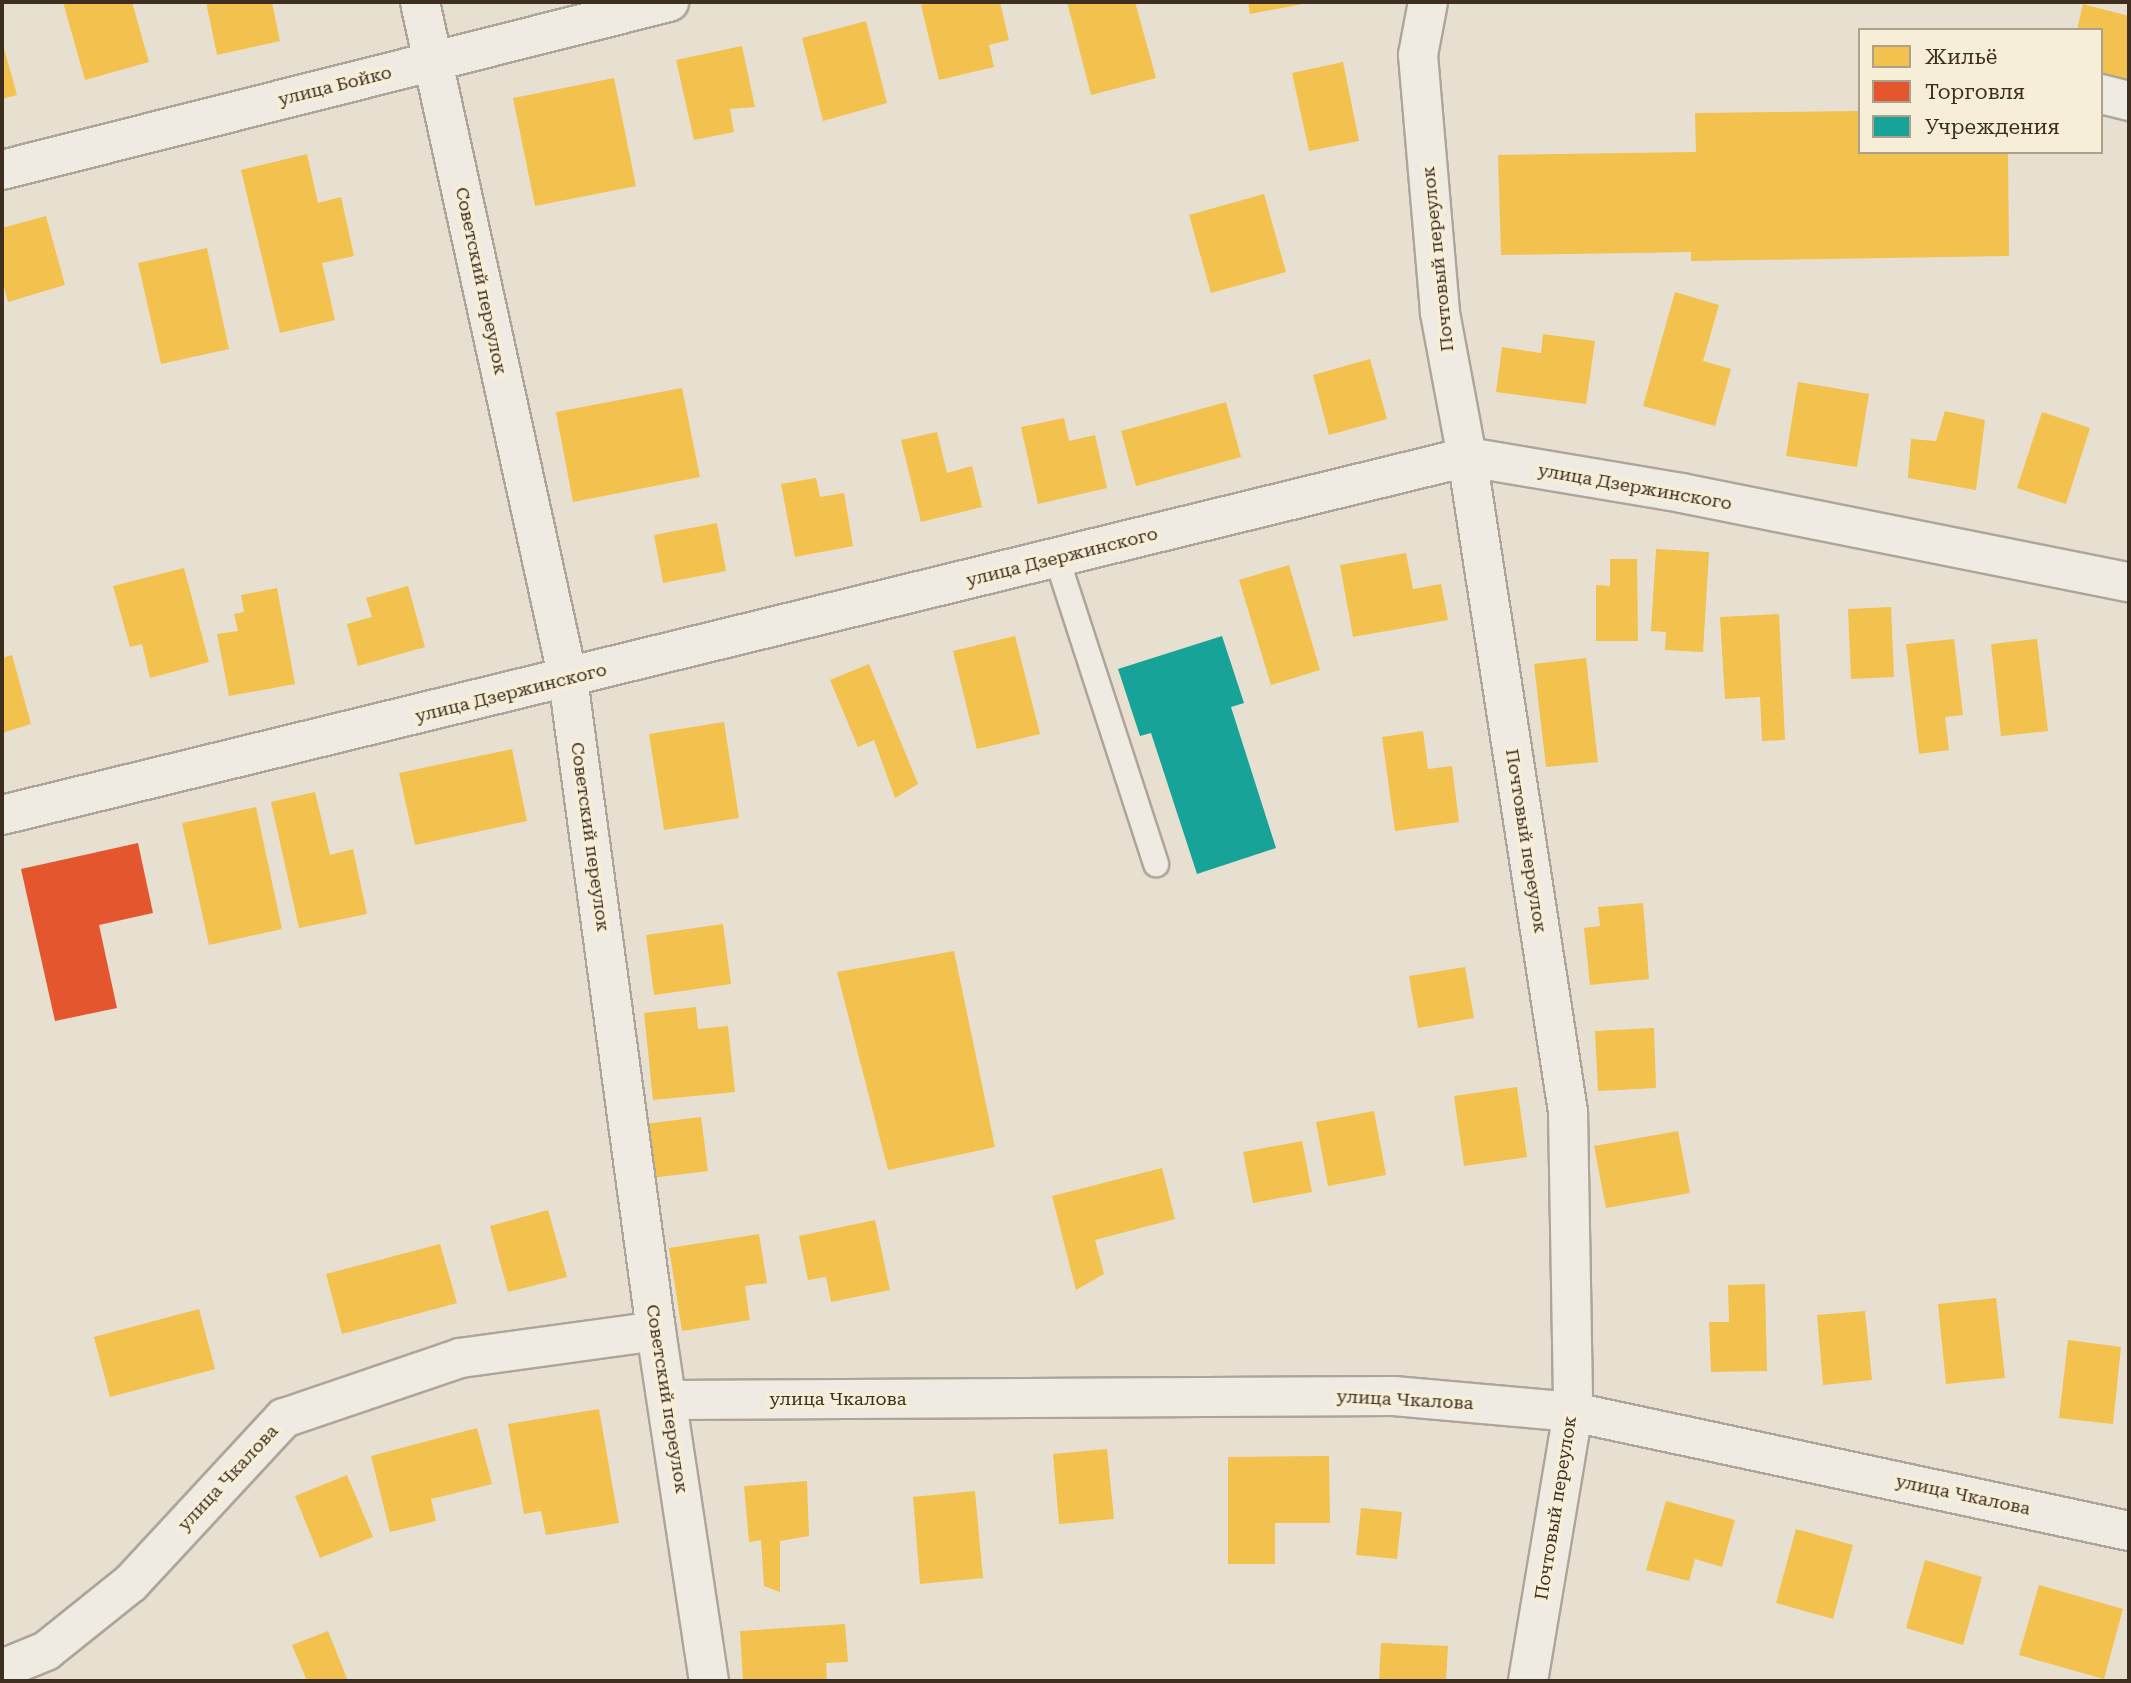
<!DOCTYPE html>
<meta charset="utf-8">
<style>
body{margin:0}
#map{position:relative;width:2131px;height:1683px;overflow:hidden;background:#e7e0d1;font-family:"Roboto Serif",serif}
div>[style]{position:absolute}
.homes>*{inset:0;background:#f2c14e}
.shops>*{inset:0;background:#e4572e}
.public>*{inset:0;background:#17a398}
.roads{filter:drop-shadow(2px 0 #ada599) drop-shadow(-2px 0 #ada599) drop-shadow(0 2px #ada599) drop-shadow(0 -2px #ada599)}
.service>*{height:24px;margin:-12px;padding:0 12px;transform-origin:12px;border-radius:12px;background:#efebe3}
.minor>*{height:38px;margin:-19px;padding:0 19px;transform-origin:19px;border-radius:19px;background:#efebe3}
span{translate:-50% -50%;white-space:nowrap;text-align:center;line-height:1.15;-webkit-text-stroke:7px #f7eed8;paint-order:stroke}
.street-label{font-size:18px;color:#3d2e20}
.frame{position:absolute;inset:0;border:4px solid #3d2e20;pointer-events:none}
.legend{position:absolute;left:1858px;top:28px;width:245px;height:126px;box-sizing:border-box;background:#f7eed8;border:2px solid #ada18e;margin:0;padding:9px 12px;list-style:none;font-size:21px;color:#3d2e20}
.legend li{display:flex;align-items:center;gap:14px;height:35px}
.legend b{width:35px;border:2px solid #ada18e}
</style>
<div id="map">
<div class="homes">
<i style="clip-path:polygon(63px 2px,132px 2px,149px 62px,85px 80px)"></i>
<i style="clip-path:polygon(206px 2px,272px 2px,280px 41px,217px 55px)"></i>
<i style="clip-path:polygon(932px 2px,1000px 2px,1009px 40px,989px 45px,994px 67px,939px 80px,921px 5px)"></i>
<i style="clip-path:polygon(1067px 2px,1135px 2px,1156px 78px,1091px 95px)"></i>
<i style="clip-path:polygon(1248px 2px,1308px 2px,1308px 3px,1250px 14px)"></i>
<i style="clip-path:polygon(2083px 4px,2129px 16px,2129px 81px,2101px 74px,2101px 30px,2077px 30px)"></i>
<i style="clip-path:polygon(866px 21px,887px 103px,823px 121px,802px 38px)"></i>
<i style="clip-path:polygon(2px 41px,17px 95px,2px 99px)"></i>
<i style="clip-path:polygon(742px 46px,755px 107px,730px 109px,734px 132px,694px 140px,676px 60px)"></i>
<i style="clip-path:polygon(1343px 62px,1359px 141px,1309px 151px,1292px 73px)"></i>
<i style="clip-path:polygon(614px 78px,636px 186px,535px 206px,513px 98px)"></i>
<i style="clip-path:polygon(1860px 111px,1860px 152px,2008px 152px,2009px 256px,1691px 261px,1691px 252px,1501px 255px,1498px 155px,1696px 152px,1695px 113px)"></i>
<i style="clip-path:polygon(307px 154px,318px 203px,341px 197px,354px 256px,322px 263px,335px 320px,280px 333px,241px 170px)"></i>
<i style="clip-path:polygon(1264px 194px,1286px 272px,1211px 293px,1189px 215px)"></i>
<i style="clip-path:polygon(46px 216px,65px 285px,8px 302px,2px 279px,2px 228px)"></i>
<i style="clip-path:polygon(207px 248px,229px 349px,161px 364px,138px 263px)"></i>
<i style="clip-path:polygon(1675px 292px,1719px 305px,1703px 361px,1731px 369px,1715px 426px,1643px 406px)"></i>
<i style="clip-path:polygon(1543px 334px,1595px 341px,1586px 404px,1496px 392px,1502px 347px,1541px 353px)"></i>
<i style="clip-path:polygon(1370px 359px,1387px 419px,1329px 435px,1313px 375px)"></i>
<i style="clip-path:polygon(1798px 382px,1869px 394px,1857px 467px,1786px 456px)"></i>
<i style="clip-path:polygon(682px 388px,700px 477px,573px 502px,556px 412px)"></i>
<i style="clip-path:polygon(1226px 402px,1241px 457px,1136px 486px,1121px 431px)"></i>
<i style="clip-path:polygon(1945px 411px,1985px 420px,1976px 490px,1908px 478px,1911px 439px,1936px 441px)"></i>
<i style="clip-path:polygon(2042px 412px,2090px 428px,2066px 504px,2017px 488px)"></i>
<i style="clip-path:polygon(1064px 418px,1069px 441px,1095px 435px,1107px 488px,1038px 504px,1021px 427px)"></i>
<i style="clip-path:polygon(937px 432px,947px 473px,972px 466px,982px 507px,921px 522px,901px 440px)"></i>
<i style="clip-path:polygon(816px 478px,820px 497px,844px 493px,853px 546px,795px 557px,781px 484px)"></i>
<i style="clip-path:polygon(717px 523px,726px 571px,663px 583px,654px 535px)"></i>
<i style="clip-path:polygon(1656px 549px,1709px 552px,1703px 652px,1665px 650px,1666px 632px,1651px 631px)"></i>
<i style="clip-path:polygon(1406px 553px,1413px 589px,1441px 584px,1448px 620px,1353px 637px,1340px 565px)"></i>
<i style="clip-path:polygon(1610px 559px,1637px 559px,1638px 641px,1596px 641px,1596px 585px,1610px 586px)"></i>
<i style="clip-path:polygon(1289px 565px,1320px 670px,1271px 685px,1239px 580px)"></i>
<i style="clip-path:polygon(184px 568px,209px 662px,150px 678px,142px 644px,130px 647px,113px 586px)"></i>
<i style="clip-path:polygon(408px 586px,425px 647px,358px 666px,347px 624px,372px 617px,366px 598px)"></i>
<i style="clip-path:polygon(277px 588px,295px 684px,229px 696px,217px 634px,238px 631px,234px 614px,244px 612px,241px 595px)"></i>
<i style="clip-path:polygon(1891px 607px,1894px 677px,1851px 679px,1848px 609px)"></i>
<i style="clip-path:polygon(1779px 614px,1785px 740px,1762px 741px,1760px 697px,1725px 699px,1720px 617px)"></i>
<i style="clip-path:polygon(1015px 636px,1040px 734px,977px 749px,953px 651px)"></i>
<i style="clip-path:polygon(1954px 639px,1963px 715px,1945px 717px,1949px 750px,1919px 754px,1906px 644px)"></i>
<i style="clip-path:polygon(2037px 639px,2048px 731px,2001px 736px,1991px 644px)"></i>
<i style="clip-path:polygon(12px 655px,31px 724px,2px 733px,2px 658px)"></i>
<i style="clip-path:polygon(1586px 658px,1598px 762px,1546px 767px,1534px 664px)"></i>
<i style="clip-path:polygon(869px 664px,918px 784px,895px 798px,874px 740px,858px 747px,830px 680px)"></i>
<i style="clip-path:polygon(724px 722px,739px 818px,664px 830px,649px 734px)"></i>
<i style="clip-path:polygon(1423px 731px,1428px 769px,1452px 766px,1459px 822px,1395px 831px,1382px 737px)"></i>
<i style="clip-path:polygon(512px 749px,527px 821px,415px 845px,399px 773px)"></i>
<i style="clip-path:polygon(315px 792px,330px 855px,353px 849px,367px 914px,299px 928px,271px 802px)"></i>
<i style="clip-path:polygon(256px 807px,282px 929px,209px 945px,182px 823px)"></i>
<i style="clip-path:polygon(1643px 903px,1649px 979px,1590px 985px,1584px 928px,1600px 926px,1598px 907px)"></i>
<i style="clip-path:polygon(723px 924px,731px 984px,654px 995px,646px 935px)"></i>
<i style="clip-path:polygon(954px 951px,995px 1147px,888px 1170px,837px 972px)"></i>
<i style="clip-path:polygon(1465px 967px,1474px 1018px,1418px 1028px,1409px 976px)"></i>
<i style="clip-path:polygon(696px 1007px,698px 1029px,728px 1026px,735px 1092px,653px 1100px,644px 1013px)"></i>
<i style="clip-path:polygon(1654px 1028px,1656px 1088px,1598px 1091px,1595px 1031px)"></i>
<i style="clip-path:polygon(1517px 1087px,1527px 1157px,1464px 1166px,1454px 1096px)"></i>
<i style="clip-path:polygon(1374px 1111px,1386px 1175px,1328px 1186px,1316px 1122px)"></i>
<i style="clip-path:polygon(701px 1117px,708px 1171px,651px 1178px,644px 1124px)"></i>
<i style="clip-path:polygon(1678px 1131px,1690px 1193px,1606px 1208px,1594px 1146px)"></i>
<i style="clip-path:polygon(1302px 1141px,1312px 1192px,1253px 1203px,1243px 1152px)"></i>
<i style="clip-path:polygon(1162px 1168px,1175px 1219px,1095px 1240px,1104px 1274px,1076px 1290px,1052px 1196px)"></i>
<i style="clip-path:polygon(548px 1210px,567px 1277px,508px 1292px,490px 1226px)"></i>
<i style="clip-path:polygon(875px 1220px,890px 1290px,831px 1302px,826px 1277px,808px 1280px,799px 1236px)"></i>
<i style="clip-path:polygon(759px 1234px,767px 1283px,745px 1286px,750px 1320px,682px 1331px,669px 1248px)"></i>
<i style="clip-path:polygon(440px 1244px,457px 1303px,342px 1334px,326px 1274px)"></i>
<i style="clip-path:polygon(1765px 1284px,1767px 1371px,1711px 1372px,1709px 1322px,1729px 1322px,1728px 1285px)"></i>
<i style="clip-path:polygon(1996px 1298px,2005px 1378px,1946px 1384px,1938px 1304px)"></i>
<i style="clip-path:polygon(199px 1309px,215px 1369px,110px 1397px,94px 1337px)"></i>
<i style="clip-path:polygon(1865px 1311px,1872px 1380px,1823px 1385px,1817px 1315px)"></i>
<i style="clip-path:polygon(2068px 1340px,2121px 1347px,2113px 1424px,2059px 1418px)"></i>
<i style="clip-path:polygon(599px 1409px,619px 1523px,546px 1535px,541px 1511px,524px 1514px,508px 1424px)"></i>
<i style="clip-path:polygon(477px 1428px,492px 1484px,431px 1499px,436px 1521px,390px 1532px,371px 1456px)"></i>
<i style="clip-path:polygon(1107px 1449px,1114px 1519px,1059px 1524px,1053px 1454px)"></i>
<i style="clip-path:polygon(1329px 1456px,1330px 1523px,1275px 1523px,1275px 1564px,1228px 1564px,1228px 1457px)"></i>
<i style="clip-path:polygon(347px 1475px,373px 1537px,320px 1558px,295px 1496px)"></i>
<i style="clip-path:polygon(807px 1481px,809px 1536px,780px 1541px,780px 1592px,764px 1586px,761px 1540px,749px 1542px,744px 1486px)"></i>
<i style="clip-path:polygon(975px 1491px,983px 1578px,920px 1584px,913px 1497px)"></i>
<i style="clip-path:polygon(1666px 1501px,1735px 1520px,1722px 1567px,1695px 1559px,1689px 1581px,1646px 1570px)"></i>
<i style="clip-path:polygon(1361px 1508px,1402px 1512px,1397px 1559px,1356px 1555px)"></i>
<i style="clip-path:polygon(1796px 1529px,1853px 1545px,1833px 1619px,1776px 1603px)"></i>
<i style="clip-path:polygon(1925px 1560px,1982px 1577px,1963px 1645px,1906px 1628px)"></i>
<i style="clip-path:polygon(2039px 1585px,2123px 1609px,2104px 1679px,2019px 1655px)"></i>
<i style="clip-path:polygon(845px 1624px,848px 1662px,826px 1663px,827px 1681px,743px 1681px,740px 1631px)"></i>
<i style="clip-path:polygon(328px 1631px,348px 1681px,307px 1681px,292px 1645px)"></i>
<i style="clip-path:polygon(1381px 1643px,1448px 1646px,1446px 1681px,1379px 1681px)"></i>
</div>
<div class="shops">
<i style="clip-path:polygon(138px 843px,153px 913px,99px 925px,117px 1008px,55px 1021px,21px 869px)"></i>
</div>
<div class="public">
<i style="clip-path:polygon(1222px 636px,1244px 703px,1231px 707px,1276px 848px,1197px 874px,1151px 733px,1140px 736px,1118px 669px)"></i>
</div>
<div class="roads">
<div class="service">
<i style="left:1057px;top:559px;width:321px;rotate:72deg"></i>
</div>
<div class="minor">
<i style="left:420px;top:2px;width:693px;rotate:77.67deg"></i>
<i style="left:568px;top:679px;width:658px;rotate:82.31deg"></i>
<i style="left:656px;top:1331px;width:354px;rotate:81.4deg"></i>
<i style="left:1428px;top:2px;width:54px;rotate:100.7deg"></i>
<i style="left:1418px;top:55px;width:259px;rotate:85.1deg"></i>
<i style="left:1440px;top:313px;width:147px;rotate:79.4deg"></i>
<i style="left:1467px;top:457px;width:663px;rotate:81.23deg"></i>
<i style="left:1568px;top:1112px;width:300px;rotate:89deg"></i>
<i style="left:1573px;top:1412px;width:273px;rotate:99.5deg"></i>
<i style="left:2101px;top:94px;width:29px;rotate:14deg"></i>
<i style="left:2px;top:170px;width:688px;rotate:-14.14deg"></i>
<i style="left:2px;top:815px;width:1508px;rotate:-13.73deg"></i>
<i style="left:1467px;top:457px;width:218px;rotate:9.5deg"></i>
<i style="left:1682px;top:493px;width:456px;rotate:11.3deg"></i>
<i style="left:668px;top:1400px;width:726px;rotate:-0.32deg"></i>
<i style="left:1394px;top:1396px;width:180px;rotate:5.1deg"></i>
<i style="left:1573px;top:1412px;width:569px;rotate:12.08deg"></i>
<i style="left:2px;top:1669px;width:48px;rotate:-22.2deg"></i>
<i style="left:46px;top:1651px;width:109px;rotate:-38.7deg"></i>
<i style="left:131px;top:1583px;width:225px;rotate:-47.2deg"></i>
<i style="left:284px;top:1418px;width:186px;rotate:-18.8deg"></i>
<i style="left:460px;top:1358px;width:198px;rotate:-7.8deg"></i>
</div>
</div>
<div class="street-label">
<span style="left:335px;top:86px;rotate:-14deg">улица Бойко</span>
<span style="left:1438px;top:259px;rotate:-96deg">Почтовый переулок</span>
<span style="left:481px;top:281px;rotate:78deg">Советский переулок</span>
<span style="left:1635px;top:487px;rotate:10deg">улица Дзержинского</span>
<span style="left:1062px;top:557px;rotate:-14deg">улица Дзержинского</span>
<span style="left:511px;top:693px;rotate:-14deg">улица Дзержинского</span>
<span style="left:590px;top:837px;rotate:82deg">Советский переулок</span>
<span style="left:1526px;top:841px;rotate:81deg">Почтовый переулок</span>
<span style="left:667px;top:1399px;rotate:81deg">Советский переулок</span>
<span style="left:838px;top:1399px">улица Чкалова</span>
<span style="left:1405px;top:1400px;rotate:3deg">улица Чкалова</span>
<span style="left:228px;top:1478px;rotate:-47deg">улица Чкалова</span>
<span style="left:1963px;top:1495px;rotate:12deg">улица Чкалова</span>
<span style="left:1556px;top:1508px;rotate:-81deg">Почтовый переулок</span>
</div>
<div class="frame"></div>
<ul class="legend">
<li><b style="height:19px;background:#f2c14e"></b>Жильё</li>
<li><b style="height:19px;background:#e4572e"></b>Торговля</li>
<li><b style="height:19px;background:#17a398"></b>Учреждения</li>
</ul>
</div>
